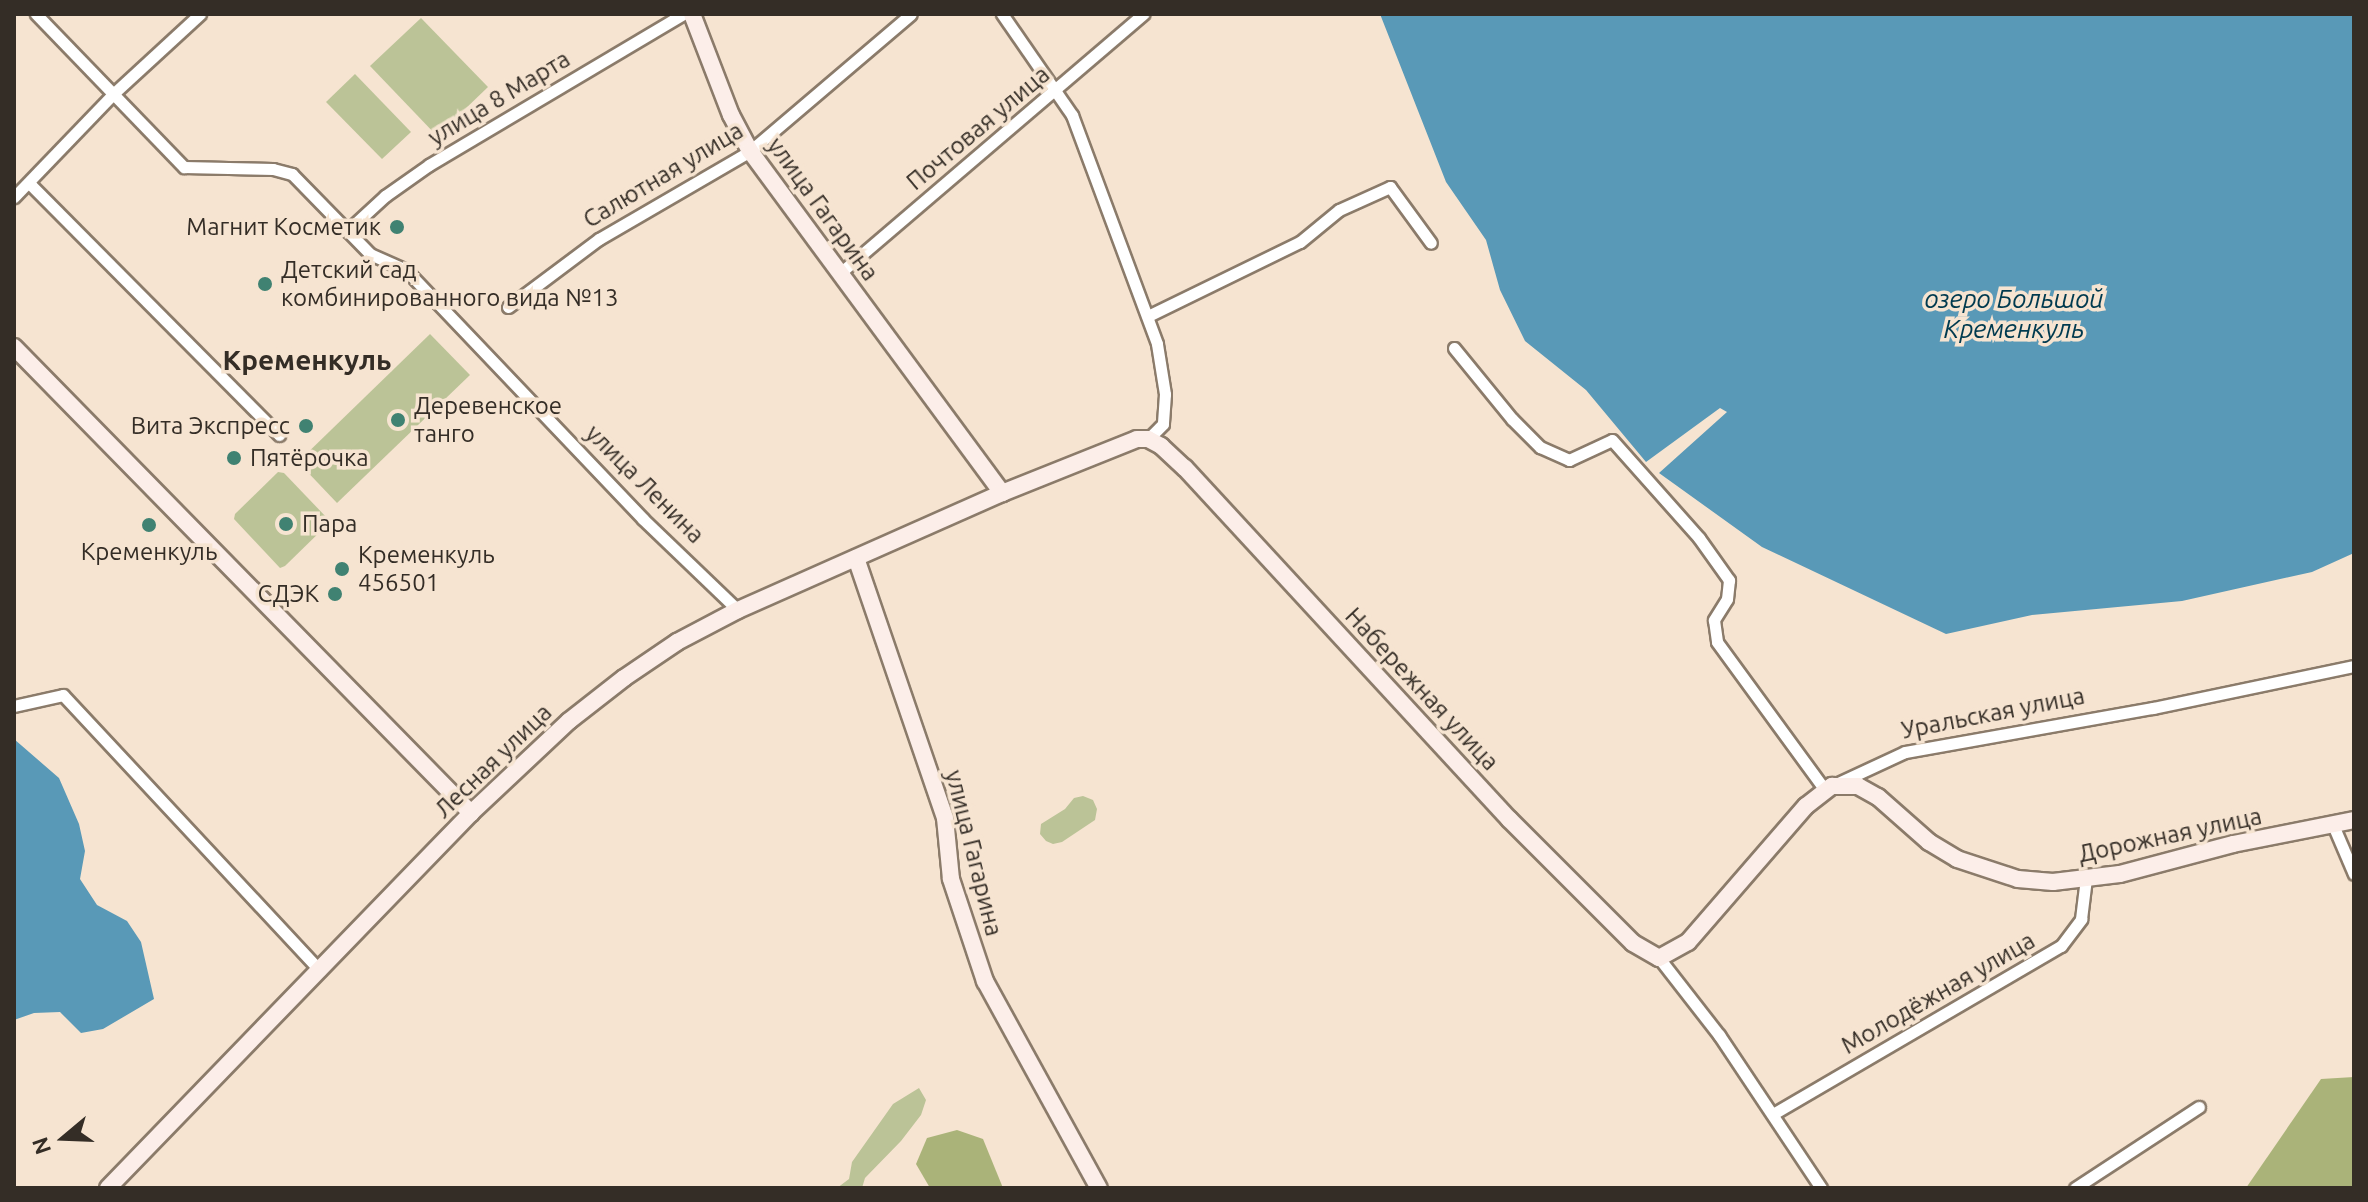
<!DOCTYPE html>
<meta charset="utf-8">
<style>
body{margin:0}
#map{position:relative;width:2368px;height:1202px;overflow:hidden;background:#f6e4d1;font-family:Ubuntu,sans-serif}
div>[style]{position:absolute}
.green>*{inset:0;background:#bbc397}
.forest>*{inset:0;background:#aab379}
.water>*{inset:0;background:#5999b7}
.roads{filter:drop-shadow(2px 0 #8b7b6a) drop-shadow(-2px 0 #8b7b6a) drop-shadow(0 2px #8b7b6a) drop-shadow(0 -2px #8b7b6a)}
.street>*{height:11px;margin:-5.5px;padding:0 5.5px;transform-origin:5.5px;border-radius:5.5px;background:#fff}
.secondary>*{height:16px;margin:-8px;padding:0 8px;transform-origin:8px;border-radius:8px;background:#fceee9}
.dots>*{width:22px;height:22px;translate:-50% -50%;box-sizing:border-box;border:4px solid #f6e4d1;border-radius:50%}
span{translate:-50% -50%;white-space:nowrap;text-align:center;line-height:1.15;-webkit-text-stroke:7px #f6e4d1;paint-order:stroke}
.street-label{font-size:24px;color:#342d26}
.poi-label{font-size:24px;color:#342d26}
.right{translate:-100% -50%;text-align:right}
.left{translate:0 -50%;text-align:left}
.water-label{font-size:26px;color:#003a4f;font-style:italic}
.quarter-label{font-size:28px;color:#342d26;font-weight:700}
.frame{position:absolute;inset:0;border:16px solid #342d26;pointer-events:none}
.north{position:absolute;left:24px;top:1098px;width:80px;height:80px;-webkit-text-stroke:6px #f6e4d1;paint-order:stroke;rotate:251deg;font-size:22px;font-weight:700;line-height:32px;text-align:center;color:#342d26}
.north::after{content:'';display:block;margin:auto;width:28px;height:36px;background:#342d26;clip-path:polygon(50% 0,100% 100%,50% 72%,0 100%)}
</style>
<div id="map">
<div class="green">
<i style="clip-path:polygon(421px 18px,488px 87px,437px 136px,370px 66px)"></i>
<i style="clip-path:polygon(355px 74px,411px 132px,382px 159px,326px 102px)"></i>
<i style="clip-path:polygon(430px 334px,470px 375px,337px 503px,298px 462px)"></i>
<i style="clip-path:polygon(278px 472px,284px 473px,328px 519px,327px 525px,285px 566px,280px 568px,234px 519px,235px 514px)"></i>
<i style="clip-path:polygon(1083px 796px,1093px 800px,1097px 809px,1095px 820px,1062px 842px,1053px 844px,1046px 841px,1040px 834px,1041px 824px,1065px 809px,1074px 798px)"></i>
<i style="clip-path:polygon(919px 1088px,926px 1100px,921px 1115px,901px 1141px,865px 1178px,862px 1188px,837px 1188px,849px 1179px,852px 1162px,893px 1104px)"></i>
</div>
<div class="forest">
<i style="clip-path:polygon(2354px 1077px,2354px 1188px,2246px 1188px,2321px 1079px)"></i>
<i style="clip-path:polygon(957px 1130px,983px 1139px,1003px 1188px,930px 1188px,916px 1164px,927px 1138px)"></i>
</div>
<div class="water">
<i style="clip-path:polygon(1380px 14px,2354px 14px,2354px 553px,2312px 572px,2182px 601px,2032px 615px,1946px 634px,1762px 547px,1659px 473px,1727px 412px,1720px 408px,1646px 462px,1586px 390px,1525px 341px,1500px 290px,1486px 240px,1446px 182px)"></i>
<i style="clip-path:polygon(14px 739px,59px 778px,79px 824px,85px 851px,80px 879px,97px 905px,127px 921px,141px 942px,154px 999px,103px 1029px,81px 1033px,60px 1012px,34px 1013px,14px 1020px)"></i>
</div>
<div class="roads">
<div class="street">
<i style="left:36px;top:14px;width:213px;rotate:46deg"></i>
<i style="left:184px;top:167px;width:89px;rotate:1.3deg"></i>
<i style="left:273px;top:169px;width:20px;rotate:15deg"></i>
<i style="left:292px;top:174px;width:112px;rotate:45.7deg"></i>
<i style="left:370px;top:254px;width:39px;rotate:24deg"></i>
<i style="left:406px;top:270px;width:344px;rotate:46.4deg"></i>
<i style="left:643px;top:519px;width:132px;rotate:43.8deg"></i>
<i style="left:1002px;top:14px;width:123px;rotate:55.3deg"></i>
<i style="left:1072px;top:115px;width:244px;rotate:69.6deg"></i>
<i style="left:1157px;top:344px;width:51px;rotate:80.9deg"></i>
<i style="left:1165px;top:394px;width:30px;rotate:94deg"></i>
<i style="left:1163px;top:424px;width:21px;rotate:135deg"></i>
<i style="left:29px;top:183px;width:355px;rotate:45.2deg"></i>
<i style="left:14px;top:197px;width:143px;rotate:-46.1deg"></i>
<i style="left:113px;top:94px;width:118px;rotate:-42.6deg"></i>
<i style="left:347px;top:231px;width:52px;rotate:-42.6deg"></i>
<i style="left:385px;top:196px;width:54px;rotate:-35.2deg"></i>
<i style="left:429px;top:165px;width:295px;rotate:-30.7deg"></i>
<i style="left:840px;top:273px;width:399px;rotate:-40.5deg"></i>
<i style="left:508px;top:307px;width:114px;rotate:-36.8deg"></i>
<i style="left:599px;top:239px;width:175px;rotate:-30.2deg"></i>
<i style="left:750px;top:151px;width:211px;rotate:-40.4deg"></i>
<i style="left:1148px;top:316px;width:169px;rotate:-26deg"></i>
<i style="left:1300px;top:242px;width:50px;rotate:-39.4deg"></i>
<i style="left:1339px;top:210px;width:56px;rotate:-24.3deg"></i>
<i style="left:1390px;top:187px;width:69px;rotate:53.8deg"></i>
<i style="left:1454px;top:348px;width:92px;rotate:50.8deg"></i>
<i style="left:1512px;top:419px;width:40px;rotate:45deg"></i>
<i style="left:1540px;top:447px;width:32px;rotate:24deg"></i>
<i style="left:1569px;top:460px;width:47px;rotate:-24.9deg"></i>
<i style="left:1612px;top:440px;width:131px;rotate:48.4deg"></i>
<i style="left:1699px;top:538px;width:52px;rotate:54.5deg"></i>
<i style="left:1729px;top:580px;width:19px;rotate:96deg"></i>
<i style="left:1727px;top:599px;width:25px;rotate:122deg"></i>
<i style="left:1714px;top:620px;width:22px;rotate:82deg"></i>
<i style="left:1717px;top:642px;width:183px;rotate:53.9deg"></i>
<i style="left:14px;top:706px;width:50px;rotate:-12.7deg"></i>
<i style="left:63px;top:695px;width:377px;rotate:47deg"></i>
<i style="left:1836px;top:784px;width:76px;rotate:-24.9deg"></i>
<i style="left:1905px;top:752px;width:252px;rotate:-10.1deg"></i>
<i style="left:2153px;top:708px;width:205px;rotate:-11.8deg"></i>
<i style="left:2333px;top:825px;width:53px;rotate:66.8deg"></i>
<i style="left:1659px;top:958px;width:98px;rotate:52.1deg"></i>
<i style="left:1719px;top:1035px;width:184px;rotate:56.3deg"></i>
<i style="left:1773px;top:1114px;width:333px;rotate:-30.3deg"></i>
<i style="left:2061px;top:946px;width:34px;rotate:-53deg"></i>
<i style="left:2081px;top:919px;width:39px;rotate:-83deg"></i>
<i style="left:2075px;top:1188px;width:148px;rotate:-33.2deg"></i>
</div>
<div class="secondary">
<i style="left:692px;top:14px;width:108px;rotate:68.9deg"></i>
<i style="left:731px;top:115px;width:41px;rotate:62.2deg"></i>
<i style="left:750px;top:151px;width:425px;rotate:53.6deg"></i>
<i style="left:14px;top:347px;width:653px;rotate:45.56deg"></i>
<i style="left:856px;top:558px;width:275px;rotate:71.1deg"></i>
<i style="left:945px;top:818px;width:61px;rotate:84.4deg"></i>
<i style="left:951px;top:879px;width:108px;rotate:71.6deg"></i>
<i style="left:985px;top:981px;width:236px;rotate:61.2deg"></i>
<i style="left:108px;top:1188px;width:522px;rotate:-45.93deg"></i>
<i style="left:471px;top:813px;width:134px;rotate:-43.2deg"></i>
<i style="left:569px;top:721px;width:70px;rotate:-38deg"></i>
<i style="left:624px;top:678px;width:64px;rotate:-34.2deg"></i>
<i style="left:677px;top:642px;width:69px;rotate:-27.7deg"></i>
<i style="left:738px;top:610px;width:289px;rotate:-23.9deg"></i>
<i style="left:1002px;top:493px;width:145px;rotate:-21.8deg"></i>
<i style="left:1137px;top:439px;width:11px"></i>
<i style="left:1148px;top:439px;width:15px;rotate:28deg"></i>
<i style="left:1161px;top:446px;width:33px;rotate:43deg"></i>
<i style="left:1185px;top:468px;width:478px;rotate:47.3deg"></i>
<i style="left:1509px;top:819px;width:175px;rotate:45deg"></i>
<i style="left:1633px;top:943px;width:30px;rotate:30deg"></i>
<i style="left:1659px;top:958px;width:33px;rotate:-29deg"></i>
<i style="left:1688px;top:942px;width:180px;rotate:-49.1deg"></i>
<i style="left:1806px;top:806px;width:33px;rotate:-38deg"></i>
<i style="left:1832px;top:786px;width:26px"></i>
<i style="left:1858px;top:786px;width:23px;rotate:29deg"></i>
<i style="left:1878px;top:797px;width:68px;rotate:41.4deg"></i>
<i style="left:1929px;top:842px;width:33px;rotate:31deg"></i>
<i style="left:1957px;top:859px;width:64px;rotate:18.2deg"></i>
<i style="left:2018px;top:879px;width:35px;rotate:5deg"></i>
<i style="left:2053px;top:882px;width:67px;rotate:-6.8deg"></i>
<i style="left:2120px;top:874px;width:117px;rotate:-14.9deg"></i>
<i style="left:2233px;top:844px;width:123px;rotate:-11.2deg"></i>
</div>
</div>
<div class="dots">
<i style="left:397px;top:227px;background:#408272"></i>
<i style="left:265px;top:284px;background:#408272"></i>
<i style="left:398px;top:420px;background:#408272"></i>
<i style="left:306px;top:426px;background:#408272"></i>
<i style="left:234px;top:458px;background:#408272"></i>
<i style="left:286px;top:524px;background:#408272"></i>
<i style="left:149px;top:525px;background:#408272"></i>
<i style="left:342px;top:569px;background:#408272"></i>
<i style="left:335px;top:594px;background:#408272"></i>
</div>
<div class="street-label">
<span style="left:499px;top:98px;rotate:-31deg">улица 8 Марта</span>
<span style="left:978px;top:128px;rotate:-40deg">Почтовая улица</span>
<span style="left:663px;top:175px;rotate:-31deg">Салютная улица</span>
<span style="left:823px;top:209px;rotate:54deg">улица Гагарина</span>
<span style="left:645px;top:484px;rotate:45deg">улица Ленина</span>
<span style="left:1422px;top:689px;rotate:47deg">Набережная улица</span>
<span style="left:1993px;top:713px;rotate:-11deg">Уральская улица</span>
<span style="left:493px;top:761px;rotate:-44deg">Лесная улица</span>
<span style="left:2170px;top:835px;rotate:-12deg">Дорожная улица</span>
<span style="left:974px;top:853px;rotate:76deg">улица Гагарина</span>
<span style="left:1938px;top:993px;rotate:-30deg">Молодёжная улица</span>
</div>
<div class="poi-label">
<span class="right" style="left:381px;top:227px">Магнит Косметик</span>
<span class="left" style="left:281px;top:284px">Детский сад<br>комбинированного вида №13</span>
<span class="left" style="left:414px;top:420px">Деревенское<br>танго</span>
<span class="right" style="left:290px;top:426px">Вита Экспресс</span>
<span class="left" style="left:250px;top:458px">Пятёрочка</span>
<span class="left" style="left:302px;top:524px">Пара</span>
<span style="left:149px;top:552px">Кременкуль</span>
<span class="left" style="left:358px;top:569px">Кременкуль<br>456501</span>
<span class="right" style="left:319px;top:594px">СДЭК</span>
</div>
<div class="water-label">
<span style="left:2014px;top:314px">озеро Большой<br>Кременкуль</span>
</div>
<div class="quarter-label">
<span style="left:307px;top:360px">Кременкуль</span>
</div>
<div class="frame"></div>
<div class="north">N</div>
</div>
